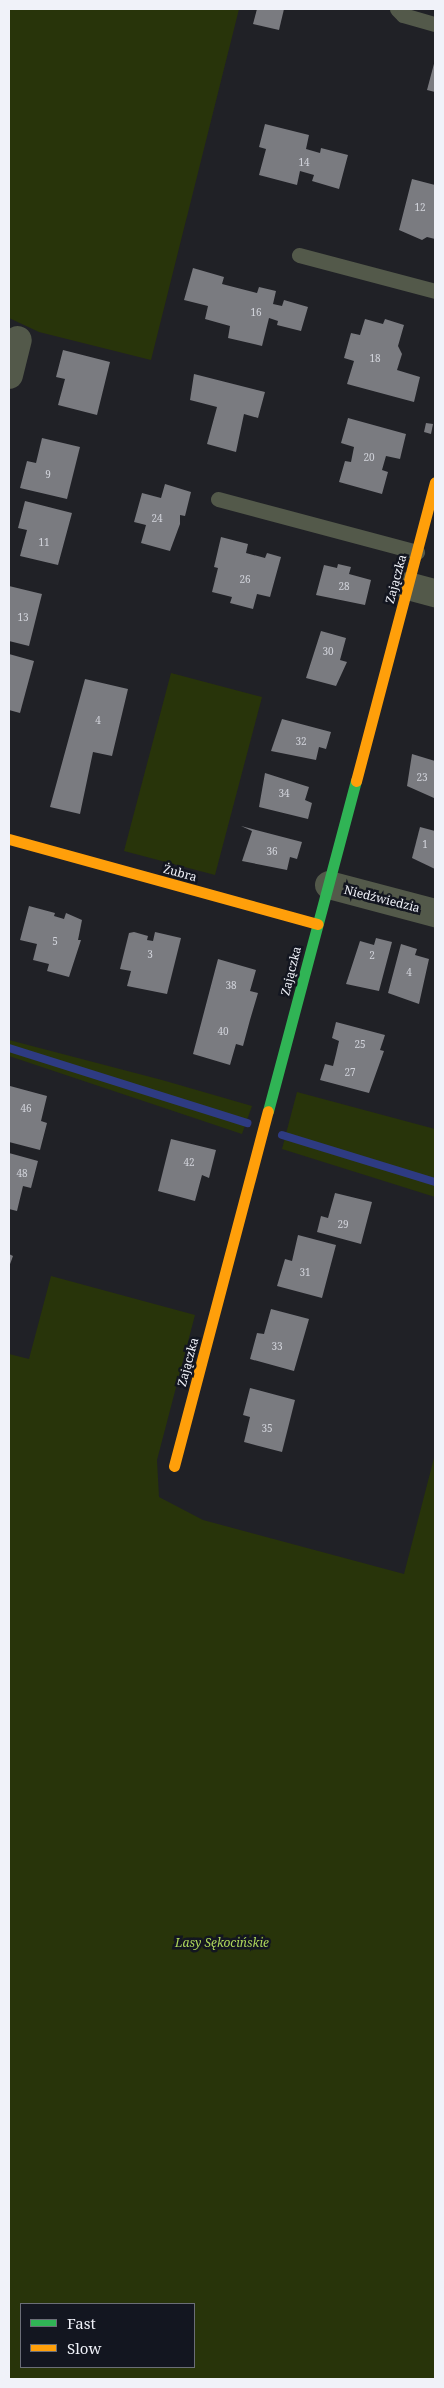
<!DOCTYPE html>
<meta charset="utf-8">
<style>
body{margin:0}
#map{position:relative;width:444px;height:2388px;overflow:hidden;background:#202126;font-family:"Noto Serif",serif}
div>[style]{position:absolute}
.green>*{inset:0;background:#28340a}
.stream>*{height:8px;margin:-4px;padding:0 4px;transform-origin:4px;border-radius:4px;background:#2e3b82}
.building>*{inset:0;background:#7a7b80}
.lane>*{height:15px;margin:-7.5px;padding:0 7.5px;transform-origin:7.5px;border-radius:7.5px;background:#53594a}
.street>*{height:28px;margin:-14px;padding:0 14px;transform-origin:14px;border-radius:14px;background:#53594a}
.fast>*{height:11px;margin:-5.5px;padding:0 5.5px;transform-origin:5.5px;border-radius:5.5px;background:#30b455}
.slow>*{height:11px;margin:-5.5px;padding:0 5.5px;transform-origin:5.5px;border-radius:5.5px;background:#ff9f0a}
span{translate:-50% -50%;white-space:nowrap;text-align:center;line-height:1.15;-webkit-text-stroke:5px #131620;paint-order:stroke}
.number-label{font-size:10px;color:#d2d4db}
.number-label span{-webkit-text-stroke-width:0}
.street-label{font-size:12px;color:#f0f2f9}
.park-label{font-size:12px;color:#aed75a;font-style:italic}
.frame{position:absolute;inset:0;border:10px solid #f0f2f9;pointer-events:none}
.legend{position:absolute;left:20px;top:2303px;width:175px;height:65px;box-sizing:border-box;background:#131620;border:1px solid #6b6e77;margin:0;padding:6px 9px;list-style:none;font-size:15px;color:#f0f2f9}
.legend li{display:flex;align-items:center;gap:10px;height:25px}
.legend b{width:25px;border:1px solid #6b6e77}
</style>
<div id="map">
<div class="green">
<i style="clip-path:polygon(9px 9px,239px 9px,151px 360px,39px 332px,9px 318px)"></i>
<i style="clip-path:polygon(171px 673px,262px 697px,215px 875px,124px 851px)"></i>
<i style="clip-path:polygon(9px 1040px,162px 1080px,252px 1106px,242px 1134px,9px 1056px)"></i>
<i style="clip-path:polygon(297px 1092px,435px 1129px,435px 1197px,282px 1149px)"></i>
<i style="clip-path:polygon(evenodd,51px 1276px,195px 1315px,157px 1460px,159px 1497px,203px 1520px,404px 1574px,435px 1454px,435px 2379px,9px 2379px,9px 1354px,29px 1359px,51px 1276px,21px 2304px,194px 2304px,194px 2367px,21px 2367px,21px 2304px)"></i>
</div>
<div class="stream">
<i style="left:9px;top:1048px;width:250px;rotate:17.5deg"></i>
<i style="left:282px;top:1135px;width:160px;rotate:17.1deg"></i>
</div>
<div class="building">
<i style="clip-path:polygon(257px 9px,284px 9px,279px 30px,253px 24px)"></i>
<i style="clip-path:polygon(435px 60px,435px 92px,427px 90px)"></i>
<i style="clip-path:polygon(265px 124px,309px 135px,306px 149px,320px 153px,321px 148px,348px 155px,339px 189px,312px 181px,314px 175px,300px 171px,297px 185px,259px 175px,266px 149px,259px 147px)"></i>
<i style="clip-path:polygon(412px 179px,435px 185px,435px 239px,427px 237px,422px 240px,399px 230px)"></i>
<i style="clip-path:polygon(193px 268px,224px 277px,222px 284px,257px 293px,259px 287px,276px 291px,273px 304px,282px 306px,284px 300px,308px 307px,301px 331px,277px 325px,278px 321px,269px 318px,262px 346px,228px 338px,230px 326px,205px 319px,208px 306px,184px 300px)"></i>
<i style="clip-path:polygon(365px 319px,383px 324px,385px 319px,404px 325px,398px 346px,402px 354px,397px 370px,420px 377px,414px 402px,347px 384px,354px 361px,344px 358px,351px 333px,360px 335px)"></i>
<i style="clip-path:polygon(63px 350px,110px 362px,97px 415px,58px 405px,65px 379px,56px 377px)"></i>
<i style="clip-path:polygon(194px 374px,265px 392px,258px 418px,244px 414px,236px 452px,207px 444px,217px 407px,190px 400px)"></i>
<i style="clip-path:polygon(348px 418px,406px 434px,400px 459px,386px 456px,382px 470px,388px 472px,382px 494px,339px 482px,345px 461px,351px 462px,354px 447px,341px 443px)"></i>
<i style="clip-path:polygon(426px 423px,433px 424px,431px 434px,424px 432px)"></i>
<i style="clip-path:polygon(42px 438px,80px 447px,67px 499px,20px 488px,27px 461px,36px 463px)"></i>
<i style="clip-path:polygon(165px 484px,191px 492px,185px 516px,180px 515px,180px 524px,170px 551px,141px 543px,146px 525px,134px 522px,142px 493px,161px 498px)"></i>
<i style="clip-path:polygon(25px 501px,72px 513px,58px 565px,20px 556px,27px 530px,18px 528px)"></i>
<i style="clip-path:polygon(221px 537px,248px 544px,246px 553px,265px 558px,267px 553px,281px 557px,270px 597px,257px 594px,253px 609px,230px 603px,232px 597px,212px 592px,218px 568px,214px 567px)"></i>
<i style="clip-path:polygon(338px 564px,351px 567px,349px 574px,371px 580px,365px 605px,316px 595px,324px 565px,337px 568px)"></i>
<i style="clip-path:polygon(9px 586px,42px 594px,29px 646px,9px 641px)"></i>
<i style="clip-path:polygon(321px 631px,346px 638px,340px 660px,347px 662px,336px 686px,306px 678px)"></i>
<i style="clip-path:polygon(9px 654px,34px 661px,20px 713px,9px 710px)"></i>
<i style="clip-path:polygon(85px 679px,128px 689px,112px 756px,93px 752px,80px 814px,50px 807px)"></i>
<i style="clip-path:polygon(282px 719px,331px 732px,326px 749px,319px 747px,316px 760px,271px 751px)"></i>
<i style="clip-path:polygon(412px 754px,435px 761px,434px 798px,407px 786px)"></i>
<i style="clip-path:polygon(265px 773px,309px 787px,305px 800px,312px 803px,308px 819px,259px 807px)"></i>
<i style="clip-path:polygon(241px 826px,302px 842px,297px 859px,290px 857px,287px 870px,242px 861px,252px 831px)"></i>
<i style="clip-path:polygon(420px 827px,435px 831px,435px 869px,412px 858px)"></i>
<i style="clip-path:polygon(29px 906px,55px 913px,54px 916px,64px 919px,66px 913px,82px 920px,78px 940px,81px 940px,69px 977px,47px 971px,49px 964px,33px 960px,37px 944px,20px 940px)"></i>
<i style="clip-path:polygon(134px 932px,148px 936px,147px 940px,153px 941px,155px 932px,181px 938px,167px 994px,127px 986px,131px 971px,120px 969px,129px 933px)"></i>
<i style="clip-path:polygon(376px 938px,392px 942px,379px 991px,346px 984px,360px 941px,374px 945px)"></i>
<i style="clip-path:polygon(401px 944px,417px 949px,415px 955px,429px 959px,419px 1004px,388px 993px)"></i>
<i style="clip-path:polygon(218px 959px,256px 970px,250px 991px,258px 993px,250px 1020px,243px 1046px,236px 1044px,230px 1065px,193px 1054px)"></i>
<i style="clip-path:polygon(336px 1022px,385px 1035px,380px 1050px,384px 1051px,369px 1093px,320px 1080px,325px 1064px,333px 1066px,336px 1054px,339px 1041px,332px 1038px)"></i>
<i style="clip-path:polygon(10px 1086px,47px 1096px,41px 1121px,47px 1123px,40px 1150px,9px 1142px)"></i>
<i style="clip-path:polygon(171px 1139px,216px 1150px,209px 1178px,202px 1175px,195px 1201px,158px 1191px)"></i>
<i style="clip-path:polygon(9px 1153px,38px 1161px,31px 1188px,23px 1186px,17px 1211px,9px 1209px)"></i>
<i style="clip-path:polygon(335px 1193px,372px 1202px,361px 1244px,317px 1232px,321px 1216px,328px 1218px)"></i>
<i style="clip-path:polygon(298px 1235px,336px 1245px,322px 1298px,277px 1286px,285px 1259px,292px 1261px)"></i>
<i style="clip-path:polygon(9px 1254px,13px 1256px,9px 1267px)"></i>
<i style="clip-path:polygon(271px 1309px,309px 1319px,294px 1371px,250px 1359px,257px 1333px,264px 1334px)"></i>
<i style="clip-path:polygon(250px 1388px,295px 1400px,282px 1452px,244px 1442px,250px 1417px,243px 1415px)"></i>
</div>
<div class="lane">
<i style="left:397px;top:9px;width:8px;rotate:45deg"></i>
<i style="left:403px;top:15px;width:33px;rotate:16deg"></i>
<i style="left:299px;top:255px;width:141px;rotate:14.8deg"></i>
<i style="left:218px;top:499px;width:206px;rotate:14.9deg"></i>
</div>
<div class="street">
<i style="left:9px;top:375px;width:36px;rotate:-76deg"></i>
<i style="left:408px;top:586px;width:28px;rotate:15deg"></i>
<i style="left:329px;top:885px;width:110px;rotate:14.8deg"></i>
</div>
<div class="fast">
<i style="left:268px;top:1111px;width:342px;rotate:-75.1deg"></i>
</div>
<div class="slow">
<i style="left:356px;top:781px;width:309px;rotate:-75.2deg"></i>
<i style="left:9px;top:839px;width:320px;rotate:15.4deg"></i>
<i style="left:174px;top:1466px;width:367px;rotate:-75.2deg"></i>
</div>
<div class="number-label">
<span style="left:304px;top:163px">14</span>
<span style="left:420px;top:208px">12</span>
<span style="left:256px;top:313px">16</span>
<span style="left:375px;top:359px">18</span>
<span style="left:369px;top:458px">20</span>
<span style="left:48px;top:475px">9</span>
<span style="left:157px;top:519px">24</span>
<span style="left:44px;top:543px">11</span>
<span style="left:245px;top:580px">26</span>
<span style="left:344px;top:587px">28</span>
<span style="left:23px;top:618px">13</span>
<span style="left:328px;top:652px">30</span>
<span style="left:98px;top:721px">4</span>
<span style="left:301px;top:742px">32</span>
<span style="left:422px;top:778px">23</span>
<span style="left:284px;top:794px">34</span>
<span style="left:425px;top:845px">1</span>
<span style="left:272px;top:852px">36</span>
<span style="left:55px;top:942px">5</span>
<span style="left:150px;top:955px">3</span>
<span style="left:372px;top:956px">2</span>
<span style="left:409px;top:973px">4</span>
<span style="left:231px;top:986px">38</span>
<span style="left:223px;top:1032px">40</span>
<span style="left:360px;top:1045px">25</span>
<span style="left:350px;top:1073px">27</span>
<span style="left:26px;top:1109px">46</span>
<span style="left:189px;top:1163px">42</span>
<span style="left:22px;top:1174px">48</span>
<span style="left:343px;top:1225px">29</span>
<span style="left:305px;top:1273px">31</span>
<span style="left:277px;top:1347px">33</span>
<span style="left:267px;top:1429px">35</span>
</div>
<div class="street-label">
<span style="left:396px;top:579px;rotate:-75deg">Zajączka</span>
<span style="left:180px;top:873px;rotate:15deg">Żubra</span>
<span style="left:382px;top:899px;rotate:14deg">Niedźwiedzia</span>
<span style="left:291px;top:971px;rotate:-76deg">Zajączka</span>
<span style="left:188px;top:1362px;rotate:-75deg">Zajączka</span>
</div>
<div class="park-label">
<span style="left:222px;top:1943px">Lasy Sękocińskie</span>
</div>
<div class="frame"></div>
<ul class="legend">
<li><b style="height:6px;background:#30b455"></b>Fast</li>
<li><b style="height:6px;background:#ff9f0a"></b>Slow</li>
</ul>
</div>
